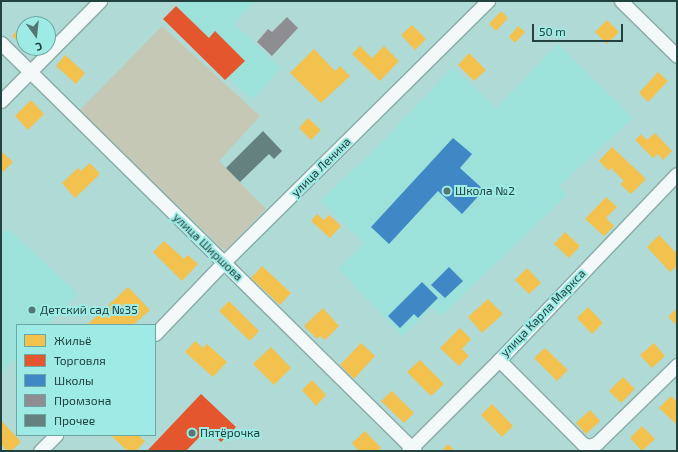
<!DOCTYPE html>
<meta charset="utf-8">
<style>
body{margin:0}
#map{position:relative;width:678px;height:452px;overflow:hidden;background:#b0dad6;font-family:"Exo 2",sans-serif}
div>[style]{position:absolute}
.built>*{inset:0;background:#9de1db}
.green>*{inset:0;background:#c6c8b6}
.homes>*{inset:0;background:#f2c14e}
.shops>*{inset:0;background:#e4572e}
.schools>*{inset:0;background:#3f88c5}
.industry>*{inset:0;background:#8d8d92}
.building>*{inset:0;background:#64807f}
.roads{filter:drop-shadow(1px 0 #89aba8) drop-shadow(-1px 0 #89aba8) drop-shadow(0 1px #89aba8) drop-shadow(0 -1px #89aba8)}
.minor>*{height:13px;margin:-6.5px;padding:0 6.5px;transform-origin:6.5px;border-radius:6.5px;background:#f3f9f9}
.dots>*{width:11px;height:11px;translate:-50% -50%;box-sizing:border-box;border:2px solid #9eebe5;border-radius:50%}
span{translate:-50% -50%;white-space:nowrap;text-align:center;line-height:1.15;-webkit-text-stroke:4px #9eebe5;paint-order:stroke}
.street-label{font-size:12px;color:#224240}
.poi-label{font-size:12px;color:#224240}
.left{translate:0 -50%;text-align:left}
.frame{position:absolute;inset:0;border:2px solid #224240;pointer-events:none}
.legend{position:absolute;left:16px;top:324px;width:140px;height:112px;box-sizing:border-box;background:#9eebe5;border:1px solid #6ca7a3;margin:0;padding:5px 7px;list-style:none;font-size:12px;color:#224240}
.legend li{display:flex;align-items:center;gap:8px;height:20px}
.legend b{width:20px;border:1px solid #6ca7a3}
.north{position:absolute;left:16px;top:16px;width:40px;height:40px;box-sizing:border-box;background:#9eebe5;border:1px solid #6ca7a3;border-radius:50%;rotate:165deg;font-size:11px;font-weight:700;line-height:16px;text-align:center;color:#224240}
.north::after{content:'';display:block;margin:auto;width:14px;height:18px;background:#547774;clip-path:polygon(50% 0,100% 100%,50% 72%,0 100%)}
.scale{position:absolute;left:532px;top:24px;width:91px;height:18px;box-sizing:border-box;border:2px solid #224240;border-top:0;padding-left:5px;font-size:12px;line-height:14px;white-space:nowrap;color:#224240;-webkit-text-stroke:3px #9eebe5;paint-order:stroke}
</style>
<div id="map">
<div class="built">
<i style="clip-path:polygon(183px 1px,255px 1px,234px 24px,281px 68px,252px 100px,165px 20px)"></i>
<i style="clip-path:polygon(558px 44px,633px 118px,559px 186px,567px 195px,441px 316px,432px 308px,402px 336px,339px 269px,364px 243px,320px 201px,377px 147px,453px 67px,496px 108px)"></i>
<i style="clip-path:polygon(10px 230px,78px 294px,48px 325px,17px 325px,17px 357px,1px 374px,1px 233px)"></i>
</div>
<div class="green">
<i style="clip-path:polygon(162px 26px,260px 116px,219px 161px,266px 209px,225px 251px,79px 111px)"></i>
</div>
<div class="homes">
<i style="clip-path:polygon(501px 11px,508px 18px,496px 31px,489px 24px)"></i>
<i style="clip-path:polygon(27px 20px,32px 24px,24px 24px,24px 47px,12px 36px)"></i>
<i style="clip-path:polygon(607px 20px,619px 32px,607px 44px,595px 32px)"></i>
<i style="clip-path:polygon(412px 25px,426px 39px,415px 50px,401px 35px)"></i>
<i style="clip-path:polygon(518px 26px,525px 32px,515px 43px,509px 37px)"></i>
<i style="clip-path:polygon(360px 46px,372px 58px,384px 46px,399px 61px,380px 81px,352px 54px)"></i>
<i style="clip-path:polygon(314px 49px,335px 71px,340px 66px,350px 76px,321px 103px,290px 73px)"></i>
<i style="clip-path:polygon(469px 53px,486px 70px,474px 81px,458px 65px)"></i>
<i style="clip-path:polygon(65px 55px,85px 73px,76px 84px,56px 66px)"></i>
<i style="clip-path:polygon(658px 72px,668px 81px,648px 102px,639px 93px)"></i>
<i style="clip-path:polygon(31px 100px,44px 114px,28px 130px,15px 116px)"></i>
<i style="clip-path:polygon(308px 118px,321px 130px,311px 140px,299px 128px)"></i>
<i style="clip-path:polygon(655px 133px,672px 151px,663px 160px,658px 154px,653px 158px,635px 140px,641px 134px,647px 140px)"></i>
<i style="clip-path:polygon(612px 147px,646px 179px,631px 194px,620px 184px,624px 181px,611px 168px,609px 171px,599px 161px)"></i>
<i style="clip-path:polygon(1px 151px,13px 162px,3px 172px,1px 170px)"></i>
<i style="clip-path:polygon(90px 163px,100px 174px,75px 198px,62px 183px,78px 168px,81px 171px)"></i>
<i style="clip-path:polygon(606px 197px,617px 207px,606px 218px,614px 226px,604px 236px,585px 219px)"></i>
<i style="clip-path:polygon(317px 214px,324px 220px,329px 215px,341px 226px,330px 238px,311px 221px)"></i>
<i style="clip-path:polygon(565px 232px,580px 246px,569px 258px,554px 244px)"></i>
<i style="clip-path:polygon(659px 235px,677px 254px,677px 266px,670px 272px,647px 247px)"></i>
<i style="clip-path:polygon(164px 241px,184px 259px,188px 255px,198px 264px,182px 281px,153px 252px)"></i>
<i style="clip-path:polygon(262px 266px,291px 293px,280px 305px,251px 278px)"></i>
<i style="clip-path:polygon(527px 268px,541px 283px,529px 294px,515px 280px)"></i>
<i style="clip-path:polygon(128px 287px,150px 310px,133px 325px,87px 325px)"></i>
<i style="clip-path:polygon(488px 299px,503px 314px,482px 333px,468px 317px)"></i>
<i style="clip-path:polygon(229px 301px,259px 331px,250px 341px,219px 311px)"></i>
<i style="clip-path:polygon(588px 307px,603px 323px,592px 334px,577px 318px)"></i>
<i style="clip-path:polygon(323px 308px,339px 326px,325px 340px,320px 336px,317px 339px,304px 326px)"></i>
<i style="clip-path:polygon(677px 308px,677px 326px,668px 317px)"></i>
<i style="clip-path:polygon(460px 328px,471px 339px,462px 349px,469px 356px,459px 366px,440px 348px)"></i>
<i style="clip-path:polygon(195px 341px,203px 348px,207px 344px,227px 362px,213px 377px,185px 352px)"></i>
<i style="clip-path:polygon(361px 343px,375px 356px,354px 379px,340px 365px)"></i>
<i style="clip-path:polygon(654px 343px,665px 356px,652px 368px,640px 355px)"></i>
<i style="clip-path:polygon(271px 347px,291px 368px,274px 385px,253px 364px)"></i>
<i style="clip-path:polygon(545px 348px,568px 370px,557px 381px,534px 358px)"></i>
<i style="clip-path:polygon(420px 360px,444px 384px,431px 396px,407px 372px)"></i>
<i style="clip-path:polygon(623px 377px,635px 389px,621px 403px,609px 391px)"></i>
<i style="clip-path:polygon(312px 380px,326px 395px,316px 406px,302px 390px)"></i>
<i style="clip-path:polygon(392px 391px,414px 413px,404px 423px,381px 401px)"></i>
<i style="clip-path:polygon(671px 396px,677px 402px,677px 425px,659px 408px)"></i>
<i style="clip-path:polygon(492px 404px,513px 426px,502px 437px,481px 415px)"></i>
<i style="clip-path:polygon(590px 410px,600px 421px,586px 434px,576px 423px)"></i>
<i style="clip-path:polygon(1px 420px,21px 442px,11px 451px,7px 451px,1px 444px)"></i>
<i style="clip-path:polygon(642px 426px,655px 439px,642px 451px,630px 438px)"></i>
<i style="clip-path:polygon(365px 431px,381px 448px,378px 451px,359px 451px,352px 443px)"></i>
<i style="clip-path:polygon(110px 435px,138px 435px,145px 441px,136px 451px,128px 451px)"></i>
<i style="clip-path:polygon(448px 444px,455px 451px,442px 451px)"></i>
</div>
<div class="shops">
<i style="clip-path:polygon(176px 6px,209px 38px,215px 31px,245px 61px,225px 80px,163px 19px)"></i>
<i style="clip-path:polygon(201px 394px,236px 427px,221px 442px,207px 429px,186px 451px,147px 451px)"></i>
</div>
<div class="schools">
<i style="clip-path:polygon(453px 138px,472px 154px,460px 168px,484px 190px,462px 214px,438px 191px,389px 244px,371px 227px)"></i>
<i style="clip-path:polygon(449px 267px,463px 281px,445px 298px,431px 285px)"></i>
<i style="clip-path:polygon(422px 282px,438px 298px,418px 318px,414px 314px,400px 328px,388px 316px)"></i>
</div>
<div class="industry">
<i style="clip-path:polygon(287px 17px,298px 28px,272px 56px,257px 42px,268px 29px,272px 32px)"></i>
</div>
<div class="building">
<i style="clip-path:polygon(263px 131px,282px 151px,274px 159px,269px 154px,240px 182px,226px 168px)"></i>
</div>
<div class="roads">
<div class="minor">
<i style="left:621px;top:1px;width:78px;rotate:44.5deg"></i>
<i style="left:1px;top:43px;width:581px;rotate:44.58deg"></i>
<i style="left:1px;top:101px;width:141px;rotate:-45.3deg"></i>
<i style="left:155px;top:334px;width:98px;rotate:-46.2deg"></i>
<i style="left:223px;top:263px;width:373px;rotate:-44.7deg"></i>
<i style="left:499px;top:360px;width:119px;rotate:45deg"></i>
<i style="left:583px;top:444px;width:6px;rotate:18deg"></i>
<i style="left:589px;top:446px;width:9px;rotate:-21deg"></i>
<i style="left:597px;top:443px;width:112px;rotate:-44.3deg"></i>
<i style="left:40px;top:451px;width:23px;rotate:-45deg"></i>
<i style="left:408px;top:451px;width:129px;rotate:-45deg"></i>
<i style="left:499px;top:360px;width:257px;rotate:-46.3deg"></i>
</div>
</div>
<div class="dots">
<i style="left:447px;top:191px;background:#547774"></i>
<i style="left:32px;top:310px;background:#547774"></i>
<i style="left:192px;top:433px;background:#547774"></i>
</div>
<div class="street-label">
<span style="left:321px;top:167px;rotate:-45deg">улица Ленина</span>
<span style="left:208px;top:247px;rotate:44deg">улица Ширшова</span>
<span style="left:543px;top:313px;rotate:-46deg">улица Карла Маркса</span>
</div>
<div class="poi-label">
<span class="left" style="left:455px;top:191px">Школа №2</span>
<span class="left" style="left:40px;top:310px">Детский сад №35</span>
<span class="left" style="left:200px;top:433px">Пятёрочка</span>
</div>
<div class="frame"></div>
<ul class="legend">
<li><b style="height:11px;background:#f2c14e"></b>Жильё</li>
<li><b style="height:11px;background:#e4572e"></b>Торговля</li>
<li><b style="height:11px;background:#3f88c5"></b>Школы</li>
<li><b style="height:11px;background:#8d8d92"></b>Промзона</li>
<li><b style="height:11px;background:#64807f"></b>Прочее</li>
</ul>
<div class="north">С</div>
<div class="scale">50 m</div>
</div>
